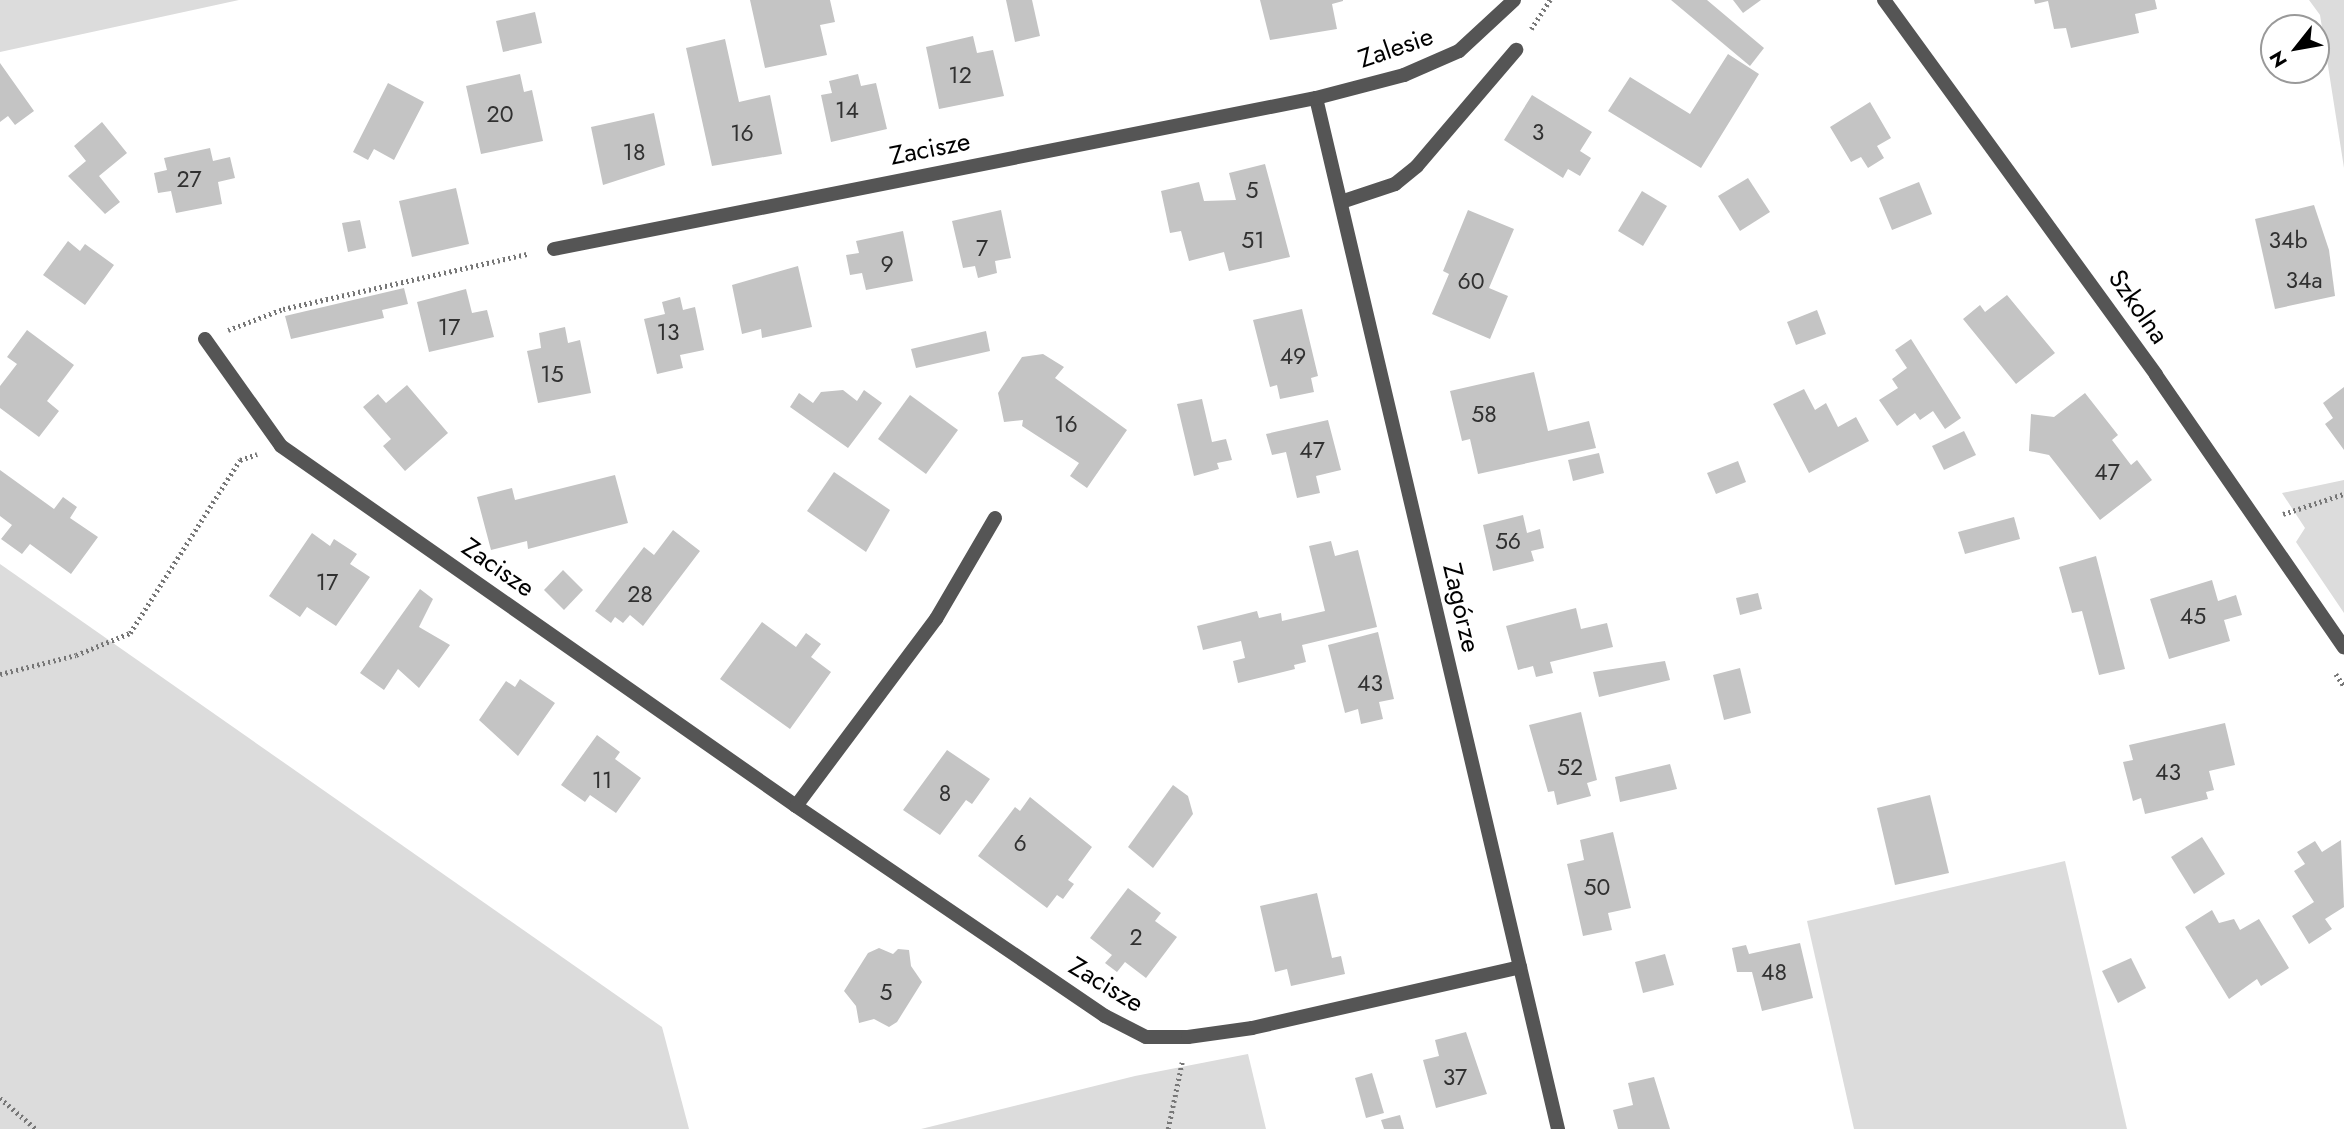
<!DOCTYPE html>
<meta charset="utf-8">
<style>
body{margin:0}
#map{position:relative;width:2344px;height:1129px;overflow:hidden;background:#fff;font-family:Jost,sans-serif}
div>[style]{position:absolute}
.green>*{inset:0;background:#dcdcdc}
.building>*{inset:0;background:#c4c4c4}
.path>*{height:4.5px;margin-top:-2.25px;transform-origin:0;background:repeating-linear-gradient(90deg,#777 0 2px,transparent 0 5.5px)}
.service>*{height:14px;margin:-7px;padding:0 7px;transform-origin:7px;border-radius:7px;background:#555}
.minor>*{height:14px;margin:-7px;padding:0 7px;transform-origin:7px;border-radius:7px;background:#555}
.tertiary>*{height:14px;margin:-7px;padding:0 7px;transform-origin:7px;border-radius:7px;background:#555}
span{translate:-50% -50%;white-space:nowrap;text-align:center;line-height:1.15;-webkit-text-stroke:7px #fff;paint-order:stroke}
.number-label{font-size:23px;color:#313131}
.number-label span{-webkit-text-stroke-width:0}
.street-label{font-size:26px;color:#000}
.north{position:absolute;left:2260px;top:14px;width:70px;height:70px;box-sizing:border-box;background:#fff;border:2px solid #999;border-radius:50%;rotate:239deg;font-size:19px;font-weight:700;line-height:28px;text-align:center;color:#000}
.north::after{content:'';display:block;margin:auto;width:24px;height:32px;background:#000;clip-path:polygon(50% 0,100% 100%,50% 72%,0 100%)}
</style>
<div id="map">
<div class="green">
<i style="clip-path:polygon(0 0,239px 0,0 52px)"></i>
<i style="clip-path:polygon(2309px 0,2344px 0,2344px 168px,2320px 15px)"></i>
<i style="clip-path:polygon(2344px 480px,2344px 613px,2296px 542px,2305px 528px,2282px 493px)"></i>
<i style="clip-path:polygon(0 564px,662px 1027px,689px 1129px,0 1129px)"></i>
<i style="clip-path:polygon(2065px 861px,2127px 1129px,1854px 1129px,1807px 921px)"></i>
<i style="clip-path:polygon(1248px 1054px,1266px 1129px,921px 1129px,1135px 1076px)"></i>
</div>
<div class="building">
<i style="clip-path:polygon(750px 0,830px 0,835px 22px,820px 25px,827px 55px,765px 68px)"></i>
<i style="clip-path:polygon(1006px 0,1032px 0,1040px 36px,1015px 42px)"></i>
<i style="clip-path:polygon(1260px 0,1343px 0,1343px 1px,1332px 4px,1337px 29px,1270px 40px)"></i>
<i style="clip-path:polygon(1671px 0,1707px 0,1764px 48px,1750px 66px)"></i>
<i style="clip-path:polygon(1733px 0,1761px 0,1743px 13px)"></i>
<i style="clip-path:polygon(2034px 0,2155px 0,2157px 9px,2135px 14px,2139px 33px,2071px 48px,2066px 28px,2054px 29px,2048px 1px,2035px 4px)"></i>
<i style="clip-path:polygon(535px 12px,542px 43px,503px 52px,496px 21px)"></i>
<i style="clip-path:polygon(973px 36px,977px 53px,993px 50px,1004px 96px,939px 109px,926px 47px)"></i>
<i style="clip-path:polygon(725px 39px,739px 102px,770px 95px,782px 154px,712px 166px,686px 48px)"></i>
<i style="clip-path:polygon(1728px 54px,1759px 74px,1701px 168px,1608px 111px,1630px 77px,1690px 114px)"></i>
<i style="clip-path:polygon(0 63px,34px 111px,15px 125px,8px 116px,0 122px)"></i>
<i style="clip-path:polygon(520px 74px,524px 92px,532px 90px,543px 141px,481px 154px,466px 86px)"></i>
<i style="clip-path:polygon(858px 74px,861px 86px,876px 83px,887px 129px,831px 142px,821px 95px,832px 93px,829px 81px)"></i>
<i style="clip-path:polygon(388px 83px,424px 102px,394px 160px,374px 149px,368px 160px,353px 152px)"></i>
<i style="clip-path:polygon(1532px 95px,1592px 132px,1580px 151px,1591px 158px,1580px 176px,1568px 169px,1563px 178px,1504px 140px)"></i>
<i style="clip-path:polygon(1870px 102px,1891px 138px,1877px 146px,1884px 158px,1868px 168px,1861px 157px,1851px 162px,1830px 127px)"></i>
<i style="clip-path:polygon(654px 113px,665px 165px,603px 185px,591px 127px)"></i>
<i style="clip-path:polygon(102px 122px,127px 153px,99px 176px,120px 202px,105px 214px,68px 176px,86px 161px,74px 146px)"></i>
<i style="clip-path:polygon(210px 148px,213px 161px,230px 157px,235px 178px,218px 182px,222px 204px,176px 213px,171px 191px,158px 193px,154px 173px,167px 170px,164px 158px)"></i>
<i style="clip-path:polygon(1265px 164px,1290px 257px,1229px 271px,1224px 252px,1189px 261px,1181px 231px,1170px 233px,1161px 191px,1199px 182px,1204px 201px,1236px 200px,1229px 173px)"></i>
<i style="clip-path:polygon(1748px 178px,1770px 212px,1740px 231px,1718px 196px)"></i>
<i style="clip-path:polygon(1919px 182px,1932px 214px,1892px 230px,1879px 198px)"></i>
<i style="clip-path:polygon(456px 188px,469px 244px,412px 257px,399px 201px)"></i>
<i style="clip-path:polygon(1642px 191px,1667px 206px,1643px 246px,1618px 231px)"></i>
<i style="clip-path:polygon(2314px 205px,2329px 250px,2335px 296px,2275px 309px,2255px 219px)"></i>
<i style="clip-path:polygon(1001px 210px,1011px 258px,995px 261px,997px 273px,978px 278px,975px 266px,963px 268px,952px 221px)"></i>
<i style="clip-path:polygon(1468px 210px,1514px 229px,1489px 288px,1508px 296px,1490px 339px,1432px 314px,1449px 274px,1443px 271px)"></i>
<i style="clip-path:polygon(360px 220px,366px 248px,348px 252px,342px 223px)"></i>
<i style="clip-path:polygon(903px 231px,913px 281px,866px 290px,862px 273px,850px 275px,846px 255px,859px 253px,856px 241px)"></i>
<i style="clip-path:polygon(68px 241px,80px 251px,85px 244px,114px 265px,85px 305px,43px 275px)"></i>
<i style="clip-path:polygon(798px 266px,812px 327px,762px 338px,761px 329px,742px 334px,732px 285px)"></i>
<i style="clip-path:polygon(404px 288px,408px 304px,382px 310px,384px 318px,291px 339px,285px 316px)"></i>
<i style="clip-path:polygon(466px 289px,472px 313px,487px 310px,494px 337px,429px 352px,417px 302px)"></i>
<i style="clip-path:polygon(2007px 295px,2055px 353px,2016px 384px,1963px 319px,1980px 305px,1985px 312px)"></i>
<i style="clip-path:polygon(680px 297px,683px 310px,695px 307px,704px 350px,680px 355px,683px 368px,657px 374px,644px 319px,665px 314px,662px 302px)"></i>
<i style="clip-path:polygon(1302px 309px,1318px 376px,1311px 378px,1314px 392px,1280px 399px,1277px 385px,1270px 387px,1253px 320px)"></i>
<i style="clip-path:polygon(1817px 310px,1826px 334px,1796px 345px,1787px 322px)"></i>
<i style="clip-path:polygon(565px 327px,568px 343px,580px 340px,591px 393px,538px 403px,527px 351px,541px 348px,539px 333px)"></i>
<i style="clip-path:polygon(27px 330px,74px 365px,47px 401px,59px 411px,39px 437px,0 408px,0 386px,17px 364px,7px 357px)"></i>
<i style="clip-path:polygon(986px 331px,990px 351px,916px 368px,911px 349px)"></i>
<i style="clip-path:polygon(1911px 339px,1961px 418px,1945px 429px,1933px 411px,1920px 420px,1915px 413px,1897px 426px,1879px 400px,1898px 388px,1892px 379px,1907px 368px,1895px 350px)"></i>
<i style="clip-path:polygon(1043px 354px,1064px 367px,1055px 378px,1127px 430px,1087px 488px,1070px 476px,1079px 463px,1022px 426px,1023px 420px,1004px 422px,998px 393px,1022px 357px)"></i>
<i style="clip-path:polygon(1534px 372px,1548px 431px,1589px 421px,1596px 448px,1478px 474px,1470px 439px,1462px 441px,1450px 391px)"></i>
<i style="clip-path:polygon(407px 385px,448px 433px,405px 471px,383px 446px,391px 439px,363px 407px,378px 394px,386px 403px)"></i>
<i style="clip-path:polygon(2344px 387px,2344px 450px,2325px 424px,2333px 418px,2323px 403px)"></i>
<i style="clip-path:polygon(1804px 389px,1815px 410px,1826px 403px,1838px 427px,1856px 417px,1869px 441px,1809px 473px,1773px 404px)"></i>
<i style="clip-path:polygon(843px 390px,857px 401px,864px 390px,882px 403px,848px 448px,790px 407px,799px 393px,813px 403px,821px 392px)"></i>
<i style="clip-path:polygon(2085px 393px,2118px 435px,2112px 440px,2131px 465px,2137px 460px,2152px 480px,2100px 520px,2049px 455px,2029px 451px,2031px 414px,2054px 417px)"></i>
<i style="clip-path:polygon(910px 395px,958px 430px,926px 474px,878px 439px)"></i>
<i style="clip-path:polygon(1202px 399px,1212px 442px,1226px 439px,1232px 460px,1217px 463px,1219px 469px,1194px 476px,1177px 404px)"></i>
<i style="clip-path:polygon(1328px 420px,1341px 470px,1316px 476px,1320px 493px,1297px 498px,1286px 452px,1272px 455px,1266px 434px)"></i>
<i style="clip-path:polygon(1964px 431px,1976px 455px,1944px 470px,1932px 446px)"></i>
<i style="clip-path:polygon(1599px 453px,1604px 473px,1573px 481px,1568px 460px)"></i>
<i style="clip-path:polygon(1738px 461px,1746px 482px,1716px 494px,1707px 473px)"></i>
<i style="clip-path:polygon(0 470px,54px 509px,63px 497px,77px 507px,70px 518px,98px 537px,71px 574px,30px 544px,22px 554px,1px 539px,12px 525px,0 516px)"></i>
<i style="clip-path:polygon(834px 472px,890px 510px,866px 552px,807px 511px)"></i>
<i style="clip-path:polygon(615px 475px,628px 523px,528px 549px,527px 541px,491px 550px,477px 497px,512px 488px,515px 500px)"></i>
<i style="clip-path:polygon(1523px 515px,1527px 533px,1540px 529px,1544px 548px,1531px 551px,1534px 561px,1493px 571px,1483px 525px)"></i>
<i style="clip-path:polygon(2014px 517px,2020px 539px,1965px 554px,1958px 532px)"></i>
<i style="clip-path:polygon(673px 530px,700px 551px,643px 626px,630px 615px,623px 623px,615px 617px,611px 623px,595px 611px,644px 547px,654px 555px)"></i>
<i style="clip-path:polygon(312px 533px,330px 546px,334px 539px,357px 554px,350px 564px,370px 577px,336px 626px,307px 607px,300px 617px,269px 596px)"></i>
<i style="clip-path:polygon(1331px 541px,1335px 556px,1358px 550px,1377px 627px,1302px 645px,1306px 662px,1294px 665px,1295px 669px,1238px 683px,1233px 661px,1245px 658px,1241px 641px,1203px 650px,1197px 626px,1257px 611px,1259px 618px,1281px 613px,1282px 621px,1325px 611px,1309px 546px)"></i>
<i style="clip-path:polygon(2096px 556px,2125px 669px,2099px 675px,2082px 611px,2072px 613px,2059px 567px)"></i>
<i style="clip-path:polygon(563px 570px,583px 590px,564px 610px,544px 590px)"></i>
<i style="clip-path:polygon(2212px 580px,2218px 601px,2236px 595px,2242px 615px,2224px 620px,2230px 641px,2169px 659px,2150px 599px)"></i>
<i style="clip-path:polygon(420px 589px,433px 599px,419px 627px,450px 645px,419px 688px,398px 669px,384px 690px,360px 673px)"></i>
<i style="clip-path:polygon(1758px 593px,1762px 609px,1740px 615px,1736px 598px)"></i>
<i style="clip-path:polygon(1576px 608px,1581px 629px,1607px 623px,1613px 647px,1550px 662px,1553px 673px,1536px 677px,1533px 666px,1518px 670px,1506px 626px)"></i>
<i style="clip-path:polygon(762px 622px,796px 647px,806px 633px,821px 644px,811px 657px,831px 672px,790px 729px,720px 679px)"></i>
<i style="clip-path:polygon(1378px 632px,1394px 699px,1379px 702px,1383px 719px,1361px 724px,1358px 709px,1345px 713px,1328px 645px)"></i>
<i style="clip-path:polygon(1665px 661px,1670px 680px,1599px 697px,1593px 672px)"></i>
<i style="clip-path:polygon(1740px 668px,1751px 713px,1724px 720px,1713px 675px)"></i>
<i style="clip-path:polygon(520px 679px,555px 703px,518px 756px,479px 720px,506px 681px,515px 687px)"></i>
<i style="clip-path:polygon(1581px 712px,1597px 780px,1587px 783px,1591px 796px,1557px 805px,1554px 791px,1548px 792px,1529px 725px)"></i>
<i style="clip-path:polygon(2225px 723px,2235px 765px,2209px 771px,2214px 790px,2206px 792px,2208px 799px,2145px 814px,2141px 798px,2133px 801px,2123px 762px,2133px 760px,2129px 745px)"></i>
<i style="clip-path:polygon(597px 735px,620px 752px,615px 759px,641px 778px,616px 813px,590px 795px,585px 802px,561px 785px)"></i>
<i style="clip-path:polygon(947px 750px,990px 779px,972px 804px,966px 800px,940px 835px,903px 810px)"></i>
<i style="clip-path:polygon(1670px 764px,1677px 789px,1620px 802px,1615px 777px)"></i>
<i style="clip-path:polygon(1173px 785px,1188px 796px,1193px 814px,1153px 868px,1128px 847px)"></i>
<i style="clip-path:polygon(1930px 795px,1949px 873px,1895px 885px,1877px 808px)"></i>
<i style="clip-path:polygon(1030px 797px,1092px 847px,1068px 880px,1074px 884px,1063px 899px,1057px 895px,1047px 908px,978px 856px,1015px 807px,1020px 811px)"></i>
<i style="clip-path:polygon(1613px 832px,1631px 908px,1608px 913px,1612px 930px,1583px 936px,1567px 864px,1584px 860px,1580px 840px)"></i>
<i style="clip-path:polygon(2202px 837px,2225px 874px,2194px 894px,2171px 857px)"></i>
<i style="clip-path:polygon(2341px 840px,2344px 907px,2325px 919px,2332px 929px,2309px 944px,2292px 916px,2314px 902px,2294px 871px,2305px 864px,2297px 852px,2315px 841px,2322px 852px)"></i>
<i style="clip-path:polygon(1128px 888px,1161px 913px,1155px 921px,1177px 937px,1146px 978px,1125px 962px,1117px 972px,1105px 963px,1112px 955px,1090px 938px)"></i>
<i style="clip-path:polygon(1317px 893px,1332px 958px,1341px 956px,1345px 974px,1291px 986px,1287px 969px,1275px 972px,1260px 906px)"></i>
<i style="clip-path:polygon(2212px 910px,2219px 923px,2234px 919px,2240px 930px,2259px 919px,2289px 968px,2261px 986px,2257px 979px,2229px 999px,2185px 927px)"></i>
<i style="clip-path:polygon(1800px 943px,1813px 998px,1762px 1011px,1752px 972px,1737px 972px,1732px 948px,1746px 945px,1749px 954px)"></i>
<i style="clip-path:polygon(879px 948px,893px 954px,898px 949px,909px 950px,911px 966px,922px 982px,897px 1022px,889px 1027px,874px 1019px,859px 1023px,856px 1006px,844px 991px,868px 953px)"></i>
<i style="clip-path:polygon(1665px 954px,1674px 985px,1643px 993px,1635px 962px)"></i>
<i style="clip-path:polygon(2131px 958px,2146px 988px,2118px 1003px,2102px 971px)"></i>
<i style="clip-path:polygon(1466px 1032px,1487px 1094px,1436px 1108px,1423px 1060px,1439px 1056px,1435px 1040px)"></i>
<i style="clip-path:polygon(1372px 1073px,1384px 1113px,1366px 1118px,1355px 1078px)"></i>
<i style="clip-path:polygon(1654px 1077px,1670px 1129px,1618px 1129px,1613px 1110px,1633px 1105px,1628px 1083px)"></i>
<i style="clip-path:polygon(1400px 1115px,1404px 1129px,1384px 1129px,1381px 1120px)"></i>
</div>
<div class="path">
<i style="left:1531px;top:29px;width:35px;rotate:-57deg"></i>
<i style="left:228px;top:330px;width:59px;rotate:-20.9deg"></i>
<i style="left:283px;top:309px;width:251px;rotate:-12.7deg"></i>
<i style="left:2283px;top:514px;width:64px;rotate:-18.2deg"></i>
<i style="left:0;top:674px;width:78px;rotate:-14deg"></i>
<i style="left:76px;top:655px;width:58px;rotate:-22.2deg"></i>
<i style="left:130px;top:633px;width:205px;rotate:-57.6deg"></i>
<i style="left:240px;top:460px;width:18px;rotate:-19deg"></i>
<i style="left:2336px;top:674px;width:14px;rotate:56deg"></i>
<i style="left:0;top:1098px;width:48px;rotate:40.7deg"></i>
<i style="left:1168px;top:1129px;width:68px;rotate:-78.2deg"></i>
</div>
<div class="service">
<i style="left:1341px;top:202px;width:57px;rotate:-18.4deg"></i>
<i style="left:1395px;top:184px;width:28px;rotate:-39deg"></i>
<i style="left:1417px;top:166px;width:153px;rotate:-49.5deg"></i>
</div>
<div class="minor">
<i style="left:1316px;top:98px;width:1059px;rotate:76.79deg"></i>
<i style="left:554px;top:249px;width:777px;rotate:-11.21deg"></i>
<i style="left:1316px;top:98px;width:91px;rotate:-14.6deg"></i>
<i style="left:1404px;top:75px;width:60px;rotate:-23.6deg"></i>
<i style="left:1459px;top:51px;width:75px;rotate:-42.8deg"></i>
<i style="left:205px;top:339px;width:131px;rotate:54.6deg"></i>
<i style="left:281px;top:446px;width:628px;rotate:34.95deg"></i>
<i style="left:796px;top:806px;width:374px;rotate:34.2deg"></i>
<i style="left:1105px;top:1016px;width:46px;rotate:27.1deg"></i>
<i style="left:1146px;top:1037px;width:42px"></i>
<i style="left:1188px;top:1037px;width:65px;rotate:-8deg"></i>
<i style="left:1252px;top:1028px;width:275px;rotate:-12.8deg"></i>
<i style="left:796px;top:806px;width:234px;rotate:-53.2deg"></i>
<i style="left:936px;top:619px;width:117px;rotate:-59.7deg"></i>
</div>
<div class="tertiary">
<i style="left:1884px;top:0;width:463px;rotate:54deg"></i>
<i style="left:2156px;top:375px;width:331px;rotate:55.4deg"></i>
</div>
<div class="number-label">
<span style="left:960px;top:75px">12</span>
<span style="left:847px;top:110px">14</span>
<span style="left:500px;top:114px">20</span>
<span style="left:1538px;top:132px">3</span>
<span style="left:742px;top:133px">16</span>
<span style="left:634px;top:152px">18</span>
<span style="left:189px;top:179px">27</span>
<span style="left:1252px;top:190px">5</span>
<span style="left:1253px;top:240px">51</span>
<span style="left:2288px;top:240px">34b</span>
<span style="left:982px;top:248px">7</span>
<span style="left:887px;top:264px">9</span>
<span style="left:2304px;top:280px">34a</span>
<span style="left:1471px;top:281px">60</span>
<span style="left:449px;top:327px">17</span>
<span style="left:668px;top:332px">13</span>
<span style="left:1293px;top:356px">49</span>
<span style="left:552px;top:374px">15</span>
<span style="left:1484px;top:414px">58</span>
<span style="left:1066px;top:424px">16</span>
<span style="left:1312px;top:450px">47</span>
<span style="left:2107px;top:472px">47</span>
<span style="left:1508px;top:541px">56</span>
<span style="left:327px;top:582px">17</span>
<span style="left:640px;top:594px">28</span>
<span style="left:2193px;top:616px">45</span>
<span style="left:1370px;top:683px">43</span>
<span style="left:1570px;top:767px">52</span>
<span style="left:2168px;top:772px">43</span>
<span style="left:602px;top:780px">11</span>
<span style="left:945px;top:793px">8</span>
<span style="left:1020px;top:843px">6</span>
<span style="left:1597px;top:887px">50</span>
<span style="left:1136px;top:937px">2</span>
<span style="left:1774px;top:972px">48</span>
<span style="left:886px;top:992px">5</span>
<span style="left:1455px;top:1077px">37</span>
</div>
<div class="street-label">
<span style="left:1396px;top:48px;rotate:-19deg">Zalesie</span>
<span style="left:930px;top:149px;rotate:-11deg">Zacisze</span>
<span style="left:2138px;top:307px;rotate:55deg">Szkolna</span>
<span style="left:498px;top:568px;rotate:35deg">Zacisze</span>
<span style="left:1461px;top:608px;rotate:77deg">Zagórze</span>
<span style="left:1106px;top:985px;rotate:31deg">Zacisze</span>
</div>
<div class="north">N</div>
</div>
